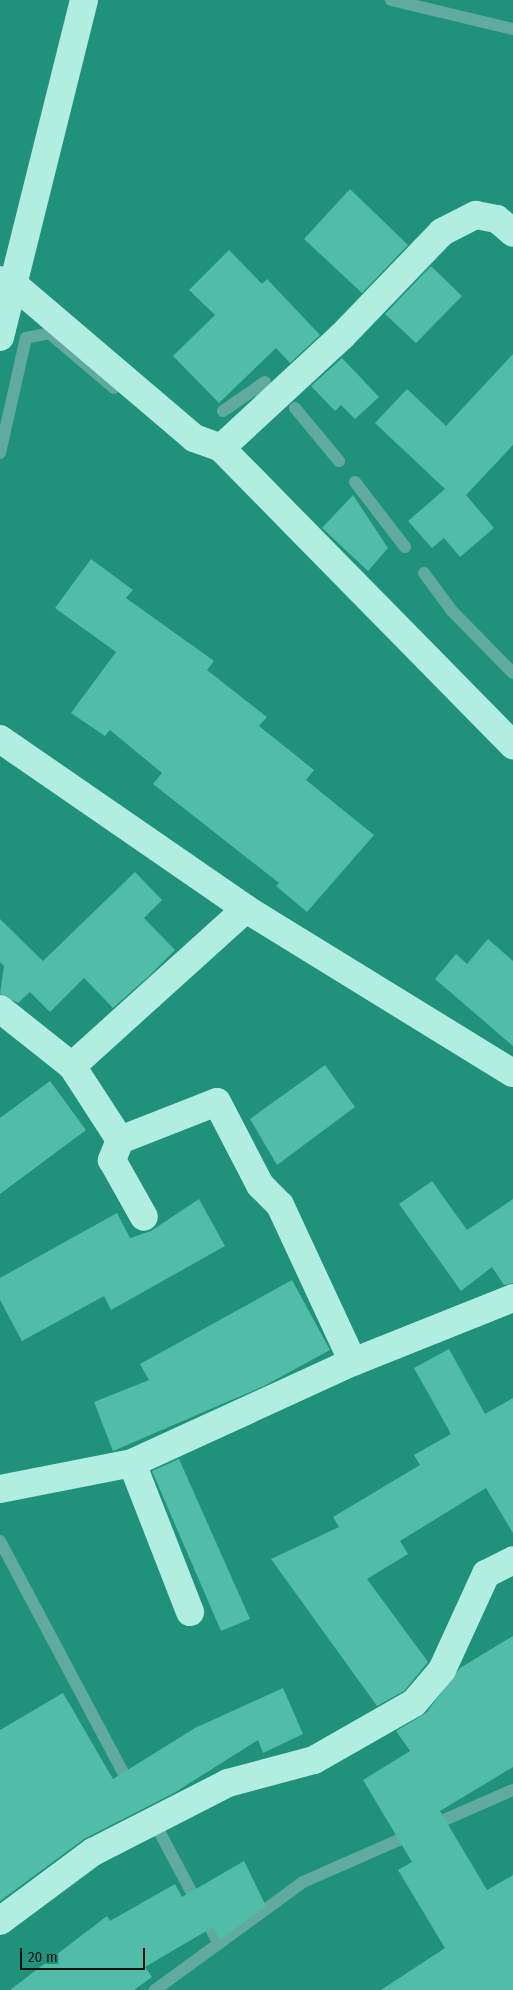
<!DOCTYPE html>
<style>
body{margin:0}
#map{position:relative;width:513px;height:1990px;overflow:hidden;background:#20927c;font-family:"Fira Sans Condensed",sans-serif}
div>[style]{position:absolute}
.stream>*{height:12px;margin:-6px;padding:0 6px;transform-origin:6px;border-radius:6px;background:#60ab9d}
.building>*{inset:0;background:#51bca7}
.minor>*{height:28px;margin:-14px;padding:0 14px;transform-origin:14px;border-radius:14px;background:#b2ede1}
span{translate:-50% -50%;white-space:nowrap;text-align:center;line-height:1.15;-webkit-text-stroke:5px #20927c;paint-order:stroke}
.scale{position:absolute;left:20px;top:1948px;width:125px;height:22px;box-sizing:border-box;border:2px solid #111;border-top:0;padding-left:6px;font-size:15px;line-height:18px;white-space:nowrap;color:#111;-webkit-text-stroke:4px #20927c;paint-order:stroke}
</style>
<div id="map">
<div class="stream">
<i style="left:391px;top:0;width:125px;rotate:13.4deg"></i>
<i style="left:295px;top:408px;width:69px;rotate:50.3deg"></i>
<i style="left:223px;top:411px;width:51px;rotate:-34.6deg"></i>
<i style="left:0;top:453px;width:118px;rotate:-77.3deg"></i>
<i style="left:26px;top:338px;width:24px;rotate:-12deg"></i>
<i style="left:49px;top:333px;width:85px;rotate:40.2deg"></i>
<i style="left:355px;top:482px;width:82px;rotate:52.4deg"></i>
<i style="left:424px;top:573px;width:47px;rotate:53.6deg"></i>
<i style="left:452px;top:611px;width:87px;rotate:45.5deg"></i>
<i style="left:0;top:1541px;width:279px;rotate:62deg"></i>
<i style="left:160px;top:1833px;width:123px;rotate:62deg"></i>
<i style="left:155px;top:1990px;width:183px;rotate:-36.1deg"></i>
<i style="left:303px;top:1882px;width:229px;rotate:-23.7deg"></i>
</div>
<div class="building">
<i style="clip-path:polygon(350px 189px,408px 245px,362px 293px,304px 239px)"></i>
<i style="clip-path:polygon(229px 250px,262px 284px,267px 279px,320px 335px,290px 363px,276px 348px,219px 403px,173px 356px,215px 315px,189px 290px)"></i>
<i style="clip-path:polygon(431px 266px,462px 296px,416px 343px,385px 314px)"></i>
<i style="clip-path:polygon(513px 354px,513px 445px,466px 495px,494px 528px,460px 557px,444px 538px,432px 548px,408px 521px,445px 489px,375px 423px,407px 389px,446px 426px)"></i>
<i style="clip-path:polygon(342px 358px,379px 397px,355px 419px,341px 405px,335px 411px,311px 386px)"></i>
<i style="clip-path:polygon(353px 495px,388px 548px,368px 571px,322px 528px)"></i>
<i style="clip-path:polygon(91px 559px,133px 590px,126px 598px,214px 661px,207px 670px,267px 717px,259px 726px,314px 770px,306px 780px,374px 835px,307px 912px,276px 886px,279px 883px,153px 784px,162px 773px,110px 730px,105px 736px,71px 713px,116px 652px,55px 608px)"></i>
<i style="clip-path:polygon(135px 872px,162px 900px,144px 918px,175px 950px,151px 974px,113px 1008px,84px 978px,50px 1012px,30px 992px,18px 1003px,0 994px,4px 966px,0 962px,0 919px,43px 961px)"></i>
<i style="clip-path:polygon(488px 939px,513px 961px,513px 1046px,435px 979px,456px 954px,467px 964px)"></i>
<i style="clip-path:polygon(325px 1065px,355px 1107px,277px 1165px,250px 1119px)"></i>
<i style="clip-path:polygon(50px 1081px,86px 1130px,0 1194px,0 1118px)"></i>
<i style="clip-path:polygon(432px 1181px,467px 1230px,513px 1199px,513px 1283px,504px 1285px,492px 1267px,461px 1291px,399px 1204px)"></i>
<i style="clip-path:polygon(199px 1199px,225px 1246px,111px 1310px,104px 1296px,22px 1341px,0 1300px,0 1278px,117px 1213px,130px 1238px,151px 1231px)"></i>
<i style="clip-path:polygon(292px 1280px,330px 1350px,264px 1386px,113px 1451px,94px 1402px,149px 1380px,140px 1364px)"></i>
<i style="clip-path:polygon(449px 1349px,485px 1414px,513px 1398px,513px 1533px,486px 1488px,400px 1541px,408px 1554px,367px 1579px,428px 1662px,404px 1691px,377px 1706px,271px 1559px,339px 1527px,333px 1517px,420px 1465px,414px 1455px,451px 1434px,414px 1368px)"></i>
<i style="clip-path:polygon(179px 1459px,250px 1619px,221px 1631px,152px 1471px)"></i>
<i style="clip-path:polygon(513px 1636px,513px 1767px,440px 1811px,487px 1890px,513px 1875px,513px 1990px,381px 1990px,445px 1948px,398px 1870px,412px 1862px,363px 1780px,410px 1751px,396px 1731px,426px 1713px,460px 1668px)"></i>
<i style="clip-path:polygon(283px 1688px,303px 1734px,263px 1753px,258px 1740px,174px 1793px,84px 1839px,0 1901px,0 1730px,63px 1693px,113px 1779px,195px 1728px)"></i>
<i style="clip-path:polygon(244px 1861px,266px 1906px,220px 1940px,213px 1927px,145px 1967px,152px 1977px,134px 1990px,10px 1990px,107px 1916px,110px 1921px,175px 1884px,182px 1897px)"></i>
</div>
<div class="minor">
<i style="left:0;top:280px;width:12px;rotate:14deg"></i>
<i style="left:12px;top:283px;width:239px;rotate:40.4deg"></i>
<i style="left:194px;top:438px;width:29px;rotate:20deg"></i>
<i style="left:221px;top:448px;width:417px;rotate:45.5deg"></i>
<i style="left:0;top:337px;width:347px;rotate:-76deg"></i>
<i style="left:221px;top:448px;width:165px;rotate:-42.8deg"></i>
<i style="left:342px;top:336px;width:144px;rotate:-46.1deg"></i>
<i style="left:442px;top:232px;width:38px;rotate:-27deg"></i>
<i style="left:476px;top:215px;width:21px;rotate:11deg"></i>
<i style="left:497px;top:219px;width:21px;rotate:41deg"></i>
<i style="left:0;top:739px;width:299px;rotate:34.6deg"></i>
<i style="left:246px;top:909px;width:313px;rotate:31.6deg"></i>
<i style="left:0;top:1009px;width:92px;rotate:38.4deg"></i>
<i style="left:72px;top:1066px;width:234px;rotate:-42.1deg"></i>
<i style="left:72px;top:1066px;width:88px;rotate:57deg"></i>
<i style="left:120px;top:1140px;width:104px;rotate:-21.4deg"></i>
<i style="left:217px;top:1102px;width:93px;rotate:62.6deg"></i>
<i style="left:260px;top:1185px;width:28px;rotate:45deg"></i>
<i style="left:280px;top:1205px;width:173px;rotate:65.1deg"></i>
<i style="left:120px;top:1140px;width:22px;rotate:112deg"></i>
<i style="left:112px;top:1160px;width:65px;rotate:60.7deg"></i>
<i style="left:132px;top:1463px;width:160px;rotate:68.7deg"></i>
<i style="left:0;top:1489px;width:135px;rotate:-11.1deg"></i>
<i style="left:132px;top:1463px;width:243px;rotate:-24.6deg"></i>
<i style="left:353px;top:1362px;width:172px;rotate:-21.8deg"></i>
<i style="left:0;top:1921px;width:116px;rotate:-36.6deg"></i>
<i style="left:93px;top:1852px;width:152px;rotate:-27.1deg"></i>
<i style="left:228px;top:1783px;width:89px;rotate:-15deg"></i>
<i style="left:314px;top:1760px;width:115px;rotate:-29.7deg"></i>
<i style="left:414px;top:1703px;width:43px;rotate:-49.7deg"></i>
<i style="left:442px;top:1670px;width:106px;rotate:-65.4deg"></i>
<i style="left:486px;top:1574px;width:30px;rotate:-27deg"></i>
</div>
<div class="scale">20 m</div>
</div>
